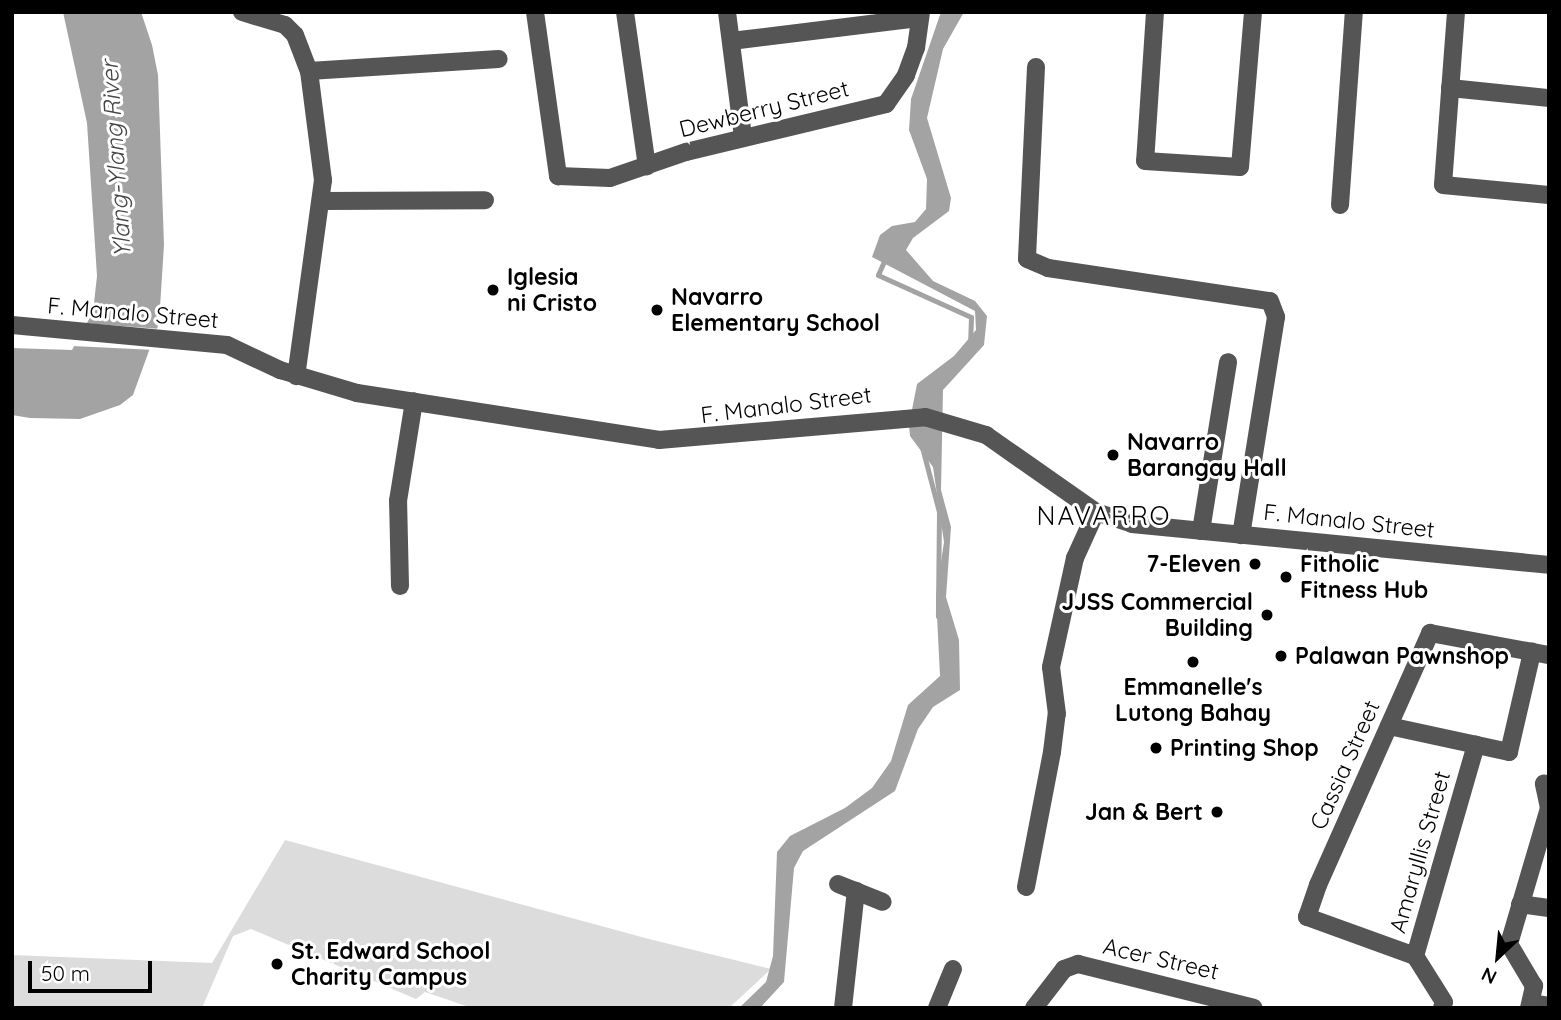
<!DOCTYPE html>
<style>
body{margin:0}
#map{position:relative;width:1561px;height:1020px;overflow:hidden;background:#fff;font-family:Quicksand,sans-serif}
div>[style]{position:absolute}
.green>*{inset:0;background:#dcdcdc}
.water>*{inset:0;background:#a3a3a3}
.pier>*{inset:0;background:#fff}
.stream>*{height:5px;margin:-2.5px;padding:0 2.5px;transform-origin:2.5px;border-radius:2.5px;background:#a3a3a3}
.minor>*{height:18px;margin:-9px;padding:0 9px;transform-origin:9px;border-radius:9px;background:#555}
.dots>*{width:19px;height:19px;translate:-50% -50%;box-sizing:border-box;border:4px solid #fff;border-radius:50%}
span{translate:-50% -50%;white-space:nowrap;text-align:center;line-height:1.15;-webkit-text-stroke:6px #fff;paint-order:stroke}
.street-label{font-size:23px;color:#000}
.poi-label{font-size:23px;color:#000;font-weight:700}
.left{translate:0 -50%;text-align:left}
.right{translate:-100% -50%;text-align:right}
.water-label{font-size:24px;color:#444;font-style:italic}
.quarter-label{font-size:26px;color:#000;letter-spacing:2px}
.frame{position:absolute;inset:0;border:14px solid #000;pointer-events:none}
.north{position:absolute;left:1463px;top:922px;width:70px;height:70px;-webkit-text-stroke:5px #fff;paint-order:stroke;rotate:206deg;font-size:19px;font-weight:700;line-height:28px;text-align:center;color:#000}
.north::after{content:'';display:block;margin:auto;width:24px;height:32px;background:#000;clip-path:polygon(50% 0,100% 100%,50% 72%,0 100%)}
.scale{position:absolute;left:28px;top:961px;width:124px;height:32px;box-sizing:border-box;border:4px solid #000;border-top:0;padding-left:9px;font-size:21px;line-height:24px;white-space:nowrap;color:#000;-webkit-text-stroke:5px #fff;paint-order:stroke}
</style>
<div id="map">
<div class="green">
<i style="clip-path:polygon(285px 840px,649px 939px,771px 969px,729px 1008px,472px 1008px,425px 992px,416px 999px,251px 929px,233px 936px,202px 1008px,12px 1008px,12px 955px,212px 963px)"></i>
</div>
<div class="water">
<i style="clip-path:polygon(63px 12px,141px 12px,152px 45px,158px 75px,164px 245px,159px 323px,133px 395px,120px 405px,80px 419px,30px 418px,12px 415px,12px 348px,72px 350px,93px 312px,97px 276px,87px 123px)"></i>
<i style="clip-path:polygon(941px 12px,964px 12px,943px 49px,927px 118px,951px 198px,949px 211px,913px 238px,906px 250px,933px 281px,975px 301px,987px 316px,984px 345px,943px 390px,941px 490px,951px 527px,946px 597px,959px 640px,960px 690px,933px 707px,918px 729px,895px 791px,803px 851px,794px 868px,784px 982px,760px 1008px,739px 1008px,766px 982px,773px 956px,777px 852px,790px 836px,845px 808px,872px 788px,891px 761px,908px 705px,940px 676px,936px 596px,944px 542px,933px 467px,910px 436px,909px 425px,917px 384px,954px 356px,976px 330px,975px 311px,872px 257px,880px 235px,892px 226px,915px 222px,926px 209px,927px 179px,909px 130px,911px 99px)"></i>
</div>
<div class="pier">
<i style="clip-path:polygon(83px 323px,161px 329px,155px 350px,72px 346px)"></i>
</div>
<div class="stream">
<i style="left:885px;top:259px;width:17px;rotate:114deg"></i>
<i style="left:878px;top:275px;width:102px;rotate:24.3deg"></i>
<i style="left:971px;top:317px;width:24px;rotate:92deg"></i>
<i style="left:922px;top:447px;width:67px;rotate:75.3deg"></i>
<i style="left:939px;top:512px;width:104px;rotate:90.6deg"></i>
</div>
<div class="minor">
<i style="left:242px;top:12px;width:45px;rotate:16.8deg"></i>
<i style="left:285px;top:25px;width:14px;rotate:45deg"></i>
<i style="left:295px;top:35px;width:39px;rotate:69deg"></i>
<i style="left:309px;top:71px;width:110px;rotate:82.7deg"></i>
<i style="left:323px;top:180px;width:198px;rotate:97.8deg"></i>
<i style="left:535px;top:12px;width:166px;rotate:82deg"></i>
<i style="left:558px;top:176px;width:52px;rotate:2.2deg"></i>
<i style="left:610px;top:178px;width:80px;rotate:-18.9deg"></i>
<i style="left:686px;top:152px;width:206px;rotate:-13.5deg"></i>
<i style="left:886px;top:104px;width:35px;rotate:-55deg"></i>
<i style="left:906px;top:75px;width:29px;rotate:-70deg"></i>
<i style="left:916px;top:48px;width:36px;rotate:-82deg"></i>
<i style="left:625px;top:12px;width:156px;rotate:81.9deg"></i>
<i style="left:727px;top:12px;width:126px;rotate:82.7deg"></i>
<i style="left:1155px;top:12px;width:149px;rotate:93.8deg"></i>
<i style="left:1145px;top:161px;width:95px;rotate:3.6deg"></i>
<i style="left:1240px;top:167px;width:156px;rotate:-85.2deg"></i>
<i style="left:1456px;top:12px;width:173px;rotate:94.3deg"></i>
<i style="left:1443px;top:185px;width:106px;rotate:5.4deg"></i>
<i style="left:731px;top:41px;width:189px;rotate:-7deg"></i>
<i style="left:1036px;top:67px;width:192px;rotate:92.7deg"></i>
<i style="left:1027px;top:259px;width:23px;rotate:23deg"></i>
<i style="left:1048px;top:268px;width:224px;rotate:8.5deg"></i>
<i style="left:1270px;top:301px;width:17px;rotate:69deg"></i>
<i style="left:1276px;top:317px;width:221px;rotate:99.1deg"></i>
<i style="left:309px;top:71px;width:190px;rotate:-3.6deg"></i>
<i style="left:1450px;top:88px;width:100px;rotate:5.8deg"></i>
<i style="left:321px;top:201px;width:164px;rotate:-0.3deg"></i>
<i style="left:1340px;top:205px;width:194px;rotate:-85.9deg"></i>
<i style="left:12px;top:325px;width:216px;rotate:5.3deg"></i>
<i style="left:227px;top:345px;width:59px;rotate:25.3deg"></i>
<i style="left:280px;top:370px;width:80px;rotate:16.6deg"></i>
<i style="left:357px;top:393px;width:306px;rotate:8.8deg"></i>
<i style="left:659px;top:440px;width:267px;rotate:-4.9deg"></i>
<i style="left:925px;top:417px;width:64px;rotate:16.4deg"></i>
<i style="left:986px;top:435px;width:134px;rotate:35deg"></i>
<i style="left:1096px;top:512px;width:38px;rotate:18deg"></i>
<i style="left:1132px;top:524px;width:419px;rotate:5.6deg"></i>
<i style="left:1201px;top:531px;width:171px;rotate:-80.9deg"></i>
<i style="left:400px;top:586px;width:85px;rotate:-91.3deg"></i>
<i style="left:398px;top:501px;width:101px;rotate:-80.9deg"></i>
<i style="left:1389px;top:726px;width:123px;rotate:12.2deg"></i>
<i style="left:1509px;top:752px;width:103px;rotate:-77deg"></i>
<i style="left:838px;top:884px;width:48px;rotate:21.8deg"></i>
<i style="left:1026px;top:887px;width:137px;rotate:-79.1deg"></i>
<i style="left:1052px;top:752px;width:38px;rotate:-83deg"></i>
<i style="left:1057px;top:714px;width:47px;rotate:-97.3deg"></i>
<i style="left:1051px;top:667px;width:112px;rotate:-77.6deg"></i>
<i style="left:1075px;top:558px;width:51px;rotate:-65.5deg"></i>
<i style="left:1520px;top:904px;width:29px;rotate:8deg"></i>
<i style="left:1415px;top:956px;width:115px;rotate:-160.1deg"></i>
<i style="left:1307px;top:917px;width:34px;rotate:-71deg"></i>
<i style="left:1318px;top:885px;width:276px;rotate:-66deg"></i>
<i style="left:1430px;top:633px;width:121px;rotate:10.5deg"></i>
<i style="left:1531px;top:1003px;width:18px;rotate:9deg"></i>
<i style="left:843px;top:1008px;width:118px;rotate:-83.7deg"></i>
<i style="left:937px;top:1008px;width:42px;rotate:-67.7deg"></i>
<i style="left:1034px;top:1008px;width:49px;rotate:-52.4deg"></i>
<i style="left:1064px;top:969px;width:15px;rotate:-20deg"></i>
<i style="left:1078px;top:964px;width:181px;rotate:14deg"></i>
<i style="left:1442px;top:1008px;width:6px;rotate:-72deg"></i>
<i style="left:1444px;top:1002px;width:54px;rotate:-122.2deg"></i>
<i style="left:1415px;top:956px;width:220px;rotate:-73.9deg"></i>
<i style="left:1529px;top:1008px;width:23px;rotate:-77deg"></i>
<i style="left:1534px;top:986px;width:49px;rotate:-120.8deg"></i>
<i style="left:1509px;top:944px;width:142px;rotate:-73.6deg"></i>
<i style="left:1549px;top:808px;width:25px;rotate:-102deg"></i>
</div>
<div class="dots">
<i style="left:493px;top:290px;background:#000"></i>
<i style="left:657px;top:310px;background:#000"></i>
<i style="left:1113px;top:455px;background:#000"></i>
<i style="left:1255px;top:564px;background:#000"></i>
<i style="left:1286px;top:577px;background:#000"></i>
<i style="left:1267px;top:615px;background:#000"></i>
<i style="left:1281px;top:656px;background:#000"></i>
<i style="left:1193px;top:662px;background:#000"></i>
<i style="left:1156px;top:748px;background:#000"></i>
<i style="left:1217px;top:812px;background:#000"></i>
<i style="left:277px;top:964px;background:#000"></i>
</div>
<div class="street-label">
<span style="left:764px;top:109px;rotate:-14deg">Dewberry Street</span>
<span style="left:133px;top:313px;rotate:5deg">F. Manalo Street</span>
<span style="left:786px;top:405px;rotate:-7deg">F. Manalo Street</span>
<span style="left:1349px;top:521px;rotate:6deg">F. Manalo Street</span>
<span style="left:1345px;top:765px;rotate:-66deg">Cassia Street</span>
<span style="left:1420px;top:852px;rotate:-74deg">Amaryllis Street</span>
<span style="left:1161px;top:959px;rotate:13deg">Acer Street</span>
</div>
<div class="poi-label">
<span class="left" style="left:507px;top:290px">Iglesia<br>ni Cristo</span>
<span class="left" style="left:671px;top:310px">Navarro<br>Elementary School</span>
<span class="left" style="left:1127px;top:455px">Navarro<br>Barangay Hall</span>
<span class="right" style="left:1241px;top:564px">7-Eleven</span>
<span class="left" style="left:1300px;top:577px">Fitholic<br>Fitness Hub</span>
<span class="right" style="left:1253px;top:615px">JJSS Commercial<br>Building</span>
<span class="left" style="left:1295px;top:656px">Palawan Pawnshop</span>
<span style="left:1193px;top:700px">Emmanelle's<br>Lutong Bahay</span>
<span class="left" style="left:1170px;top:748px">Printing Shop</span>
<span class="right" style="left:1203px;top:812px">Jan &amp; Bert</span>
<span class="left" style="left:291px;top:964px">St. Edward School<br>Charity Campus</span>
</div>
<div class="water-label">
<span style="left:116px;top:159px;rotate:-94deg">Ylang-Ylang River</span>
</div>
<div class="quarter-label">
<span style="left:1104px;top:516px">NAVARRO</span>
</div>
<div class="frame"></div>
<div class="north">N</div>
<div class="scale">50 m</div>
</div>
